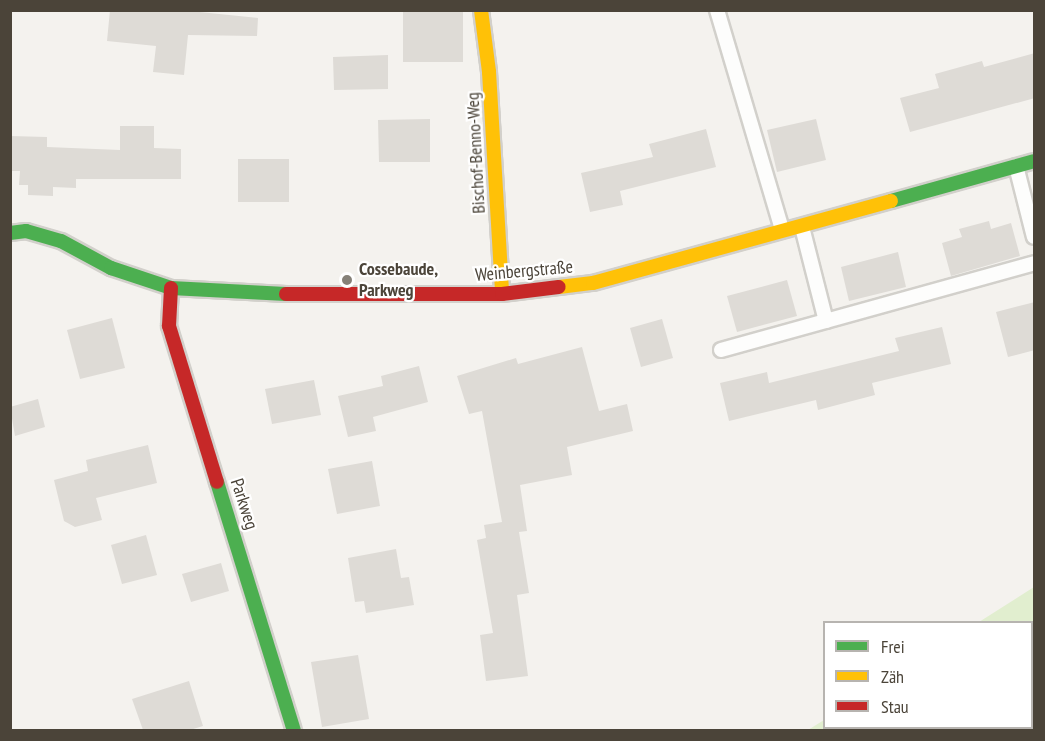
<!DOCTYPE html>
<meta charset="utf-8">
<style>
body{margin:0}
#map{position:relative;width:1045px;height:741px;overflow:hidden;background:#f4f2ee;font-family:"PT Sans Narrow",sans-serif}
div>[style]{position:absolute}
.green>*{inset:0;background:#e1eecf}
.building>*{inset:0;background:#dedbd6}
.roads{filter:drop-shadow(2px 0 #d2d0cb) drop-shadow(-2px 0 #d2d0cb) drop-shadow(0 2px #d2d0cb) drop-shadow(0 -2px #d2d0cb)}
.lane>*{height:14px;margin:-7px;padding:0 7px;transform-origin:7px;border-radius:7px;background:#fdfdfc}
.fast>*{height:14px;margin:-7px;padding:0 7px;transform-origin:7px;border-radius:7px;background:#4caf50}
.slow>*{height:14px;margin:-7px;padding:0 7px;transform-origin:7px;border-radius:7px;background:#ffc107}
.jam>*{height:14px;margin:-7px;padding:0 7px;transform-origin:7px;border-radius:7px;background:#c62828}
.dots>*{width:16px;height:16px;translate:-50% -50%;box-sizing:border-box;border:3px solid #fff;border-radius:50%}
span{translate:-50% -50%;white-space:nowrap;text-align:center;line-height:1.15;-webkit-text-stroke:4.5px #fff;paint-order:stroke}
.street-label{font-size:18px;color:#4b4439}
.poi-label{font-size:18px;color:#4b4439;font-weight:700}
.left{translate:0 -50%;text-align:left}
.frame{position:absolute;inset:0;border:12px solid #4b4439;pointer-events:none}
.legend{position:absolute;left:823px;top:621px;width:210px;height:108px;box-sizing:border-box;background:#fff;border:2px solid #b7b4b0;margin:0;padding:8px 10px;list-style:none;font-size:18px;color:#4b4439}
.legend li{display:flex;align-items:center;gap:12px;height:30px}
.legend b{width:30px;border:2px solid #b7b4b0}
</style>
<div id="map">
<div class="green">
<i style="clip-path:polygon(1034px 587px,1034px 730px,808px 730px,824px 720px,824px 728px,1032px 728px,1032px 622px,979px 622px)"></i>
</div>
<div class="building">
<i style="clip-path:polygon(110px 10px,180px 10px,258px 18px,257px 36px,188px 35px,184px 75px,153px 72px,156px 46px,107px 41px)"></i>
<i style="clip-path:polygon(403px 10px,463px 10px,463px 62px,403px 62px)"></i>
<i style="clip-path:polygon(1035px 53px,1035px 98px,910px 132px,900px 98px,939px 88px,935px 74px,982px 61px,984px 67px)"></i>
<i style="clip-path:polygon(388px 55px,388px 89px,334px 90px,333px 57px)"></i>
<i style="clip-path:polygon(430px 119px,430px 162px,379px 162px,378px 120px)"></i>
<i style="clip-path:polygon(816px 119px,826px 160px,777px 172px,767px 130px)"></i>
<i style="clip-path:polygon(120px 126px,154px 126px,154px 148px,181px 149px,181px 179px,76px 179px,76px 188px,53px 187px,53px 196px,28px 195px,28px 185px,19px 185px,20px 171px,10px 171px,10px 136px,47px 137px,47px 147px,120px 150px)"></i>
<i style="clip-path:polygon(706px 129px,716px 167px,620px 191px,623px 205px,590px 212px,581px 173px,653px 157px,649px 144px)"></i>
<i style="clip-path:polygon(238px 159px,289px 159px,289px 202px,238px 202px)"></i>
<i style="clip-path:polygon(989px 221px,991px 229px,1011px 223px,1020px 256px,951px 276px,942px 243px,962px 237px,959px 229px)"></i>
<i style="clip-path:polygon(898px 252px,906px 287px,849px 301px,841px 267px)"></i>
<i style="clip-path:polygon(787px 280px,797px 316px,737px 332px,727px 296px)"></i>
<i style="clip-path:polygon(1035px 302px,1035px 350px,1008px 357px,996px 312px)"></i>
<i style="clip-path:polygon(112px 318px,125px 368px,80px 379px,67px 330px)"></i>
<i style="clip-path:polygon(662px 319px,673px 358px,641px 367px,630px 328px)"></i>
<i style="clip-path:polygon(942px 327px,951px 364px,872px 383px,875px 395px,818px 410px,816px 400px,729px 421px,720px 383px,767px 372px,769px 383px,899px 351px,895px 338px)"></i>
<i style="clip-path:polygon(582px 347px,599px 411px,627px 404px,633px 431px,567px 447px,572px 475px,520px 485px,527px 531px,519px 532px,529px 593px,517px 595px,528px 676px,486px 681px,480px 635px,493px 633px,477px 540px,486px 538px,484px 525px,502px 522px,482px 411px,469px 414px,457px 376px,516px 358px,518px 364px)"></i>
<i style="clip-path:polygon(419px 366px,428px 402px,373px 417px,376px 431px,348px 437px,338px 396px,383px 386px,381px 376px)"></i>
<i style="clip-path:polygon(314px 380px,321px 415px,272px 424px,265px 389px)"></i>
<i style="clip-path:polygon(38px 399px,45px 427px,15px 436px,10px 407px)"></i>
<i style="clip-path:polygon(148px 445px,157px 483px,96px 498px,102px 520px,75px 527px,64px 521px,54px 480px,88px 471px,86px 460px)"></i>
<i style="clip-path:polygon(372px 461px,380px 506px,337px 514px,328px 469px)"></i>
<i style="clip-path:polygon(146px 535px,157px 575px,122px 584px,111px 545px)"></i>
<i style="clip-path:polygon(396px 549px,401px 578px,409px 577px,414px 605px,366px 613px,364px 601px,355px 602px,348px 558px)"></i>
<i style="clip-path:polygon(221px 563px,229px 591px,191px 602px,182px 574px)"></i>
<i style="clip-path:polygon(358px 655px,369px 719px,322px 727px,311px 662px)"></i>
<i style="clip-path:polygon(189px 681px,203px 726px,190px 730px,143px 730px,132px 699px)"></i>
</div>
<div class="roads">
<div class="lane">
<i style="left:717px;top:10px;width:229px;rotate:73.5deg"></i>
<i style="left:1016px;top:166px;width:73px;rotate:75.8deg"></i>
<i style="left:802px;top:227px;width:97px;rotate:75.7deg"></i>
<i style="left:721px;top:350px;width:325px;rotate:-15.5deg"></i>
</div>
<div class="fast">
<i style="left:891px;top:201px;width:148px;rotate:-15.6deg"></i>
<i style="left:10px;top:233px;width:16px;rotate:-7deg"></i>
<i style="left:26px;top:231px;width:36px;rotate:16deg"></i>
<i style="left:61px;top:241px;width:57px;rotate:28.4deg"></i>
<i style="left:111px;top:268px;width:63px;rotate:18.4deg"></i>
<i style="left:171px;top:288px;width:115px;rotate:3deg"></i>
<i style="left:217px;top:482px;width:260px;rotate:72.8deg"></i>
</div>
<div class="slow">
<i style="left:481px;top:10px;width:63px;rotate:82.6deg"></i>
<i style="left:489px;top:72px;width:222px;rotate:86.6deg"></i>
<i style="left:559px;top:287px;width:34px;rotate:-7deg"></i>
<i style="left:593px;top:283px;width:309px;rotate:-15.4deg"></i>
</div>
<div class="jam">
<i style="left:171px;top:288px;width:38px;rotate:93deg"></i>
<i style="left:169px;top:326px;width:163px;rotate:72.9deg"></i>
<i style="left:286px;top:294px;width:216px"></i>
<i style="left:502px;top:294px;width:57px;rotate:-7deg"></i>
</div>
</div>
<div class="dots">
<i style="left:347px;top:280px;background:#868178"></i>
</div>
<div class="street-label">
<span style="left:476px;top:153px;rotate:-93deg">Bischof-Benno-Weg</span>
<span style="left:524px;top:271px;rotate:-5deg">Weinbergstraße</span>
<span style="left:244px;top:504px;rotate:72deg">Parkweg</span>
</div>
<div class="poi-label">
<span class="left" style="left:359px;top:280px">Cossebaude,<br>Parkweg</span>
</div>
<div class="frame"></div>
<ul class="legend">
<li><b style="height:8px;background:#4caf50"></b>Frei</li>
<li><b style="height:8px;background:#ffc107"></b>Zäh</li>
<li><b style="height:8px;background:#c62828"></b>Stau</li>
</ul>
</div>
